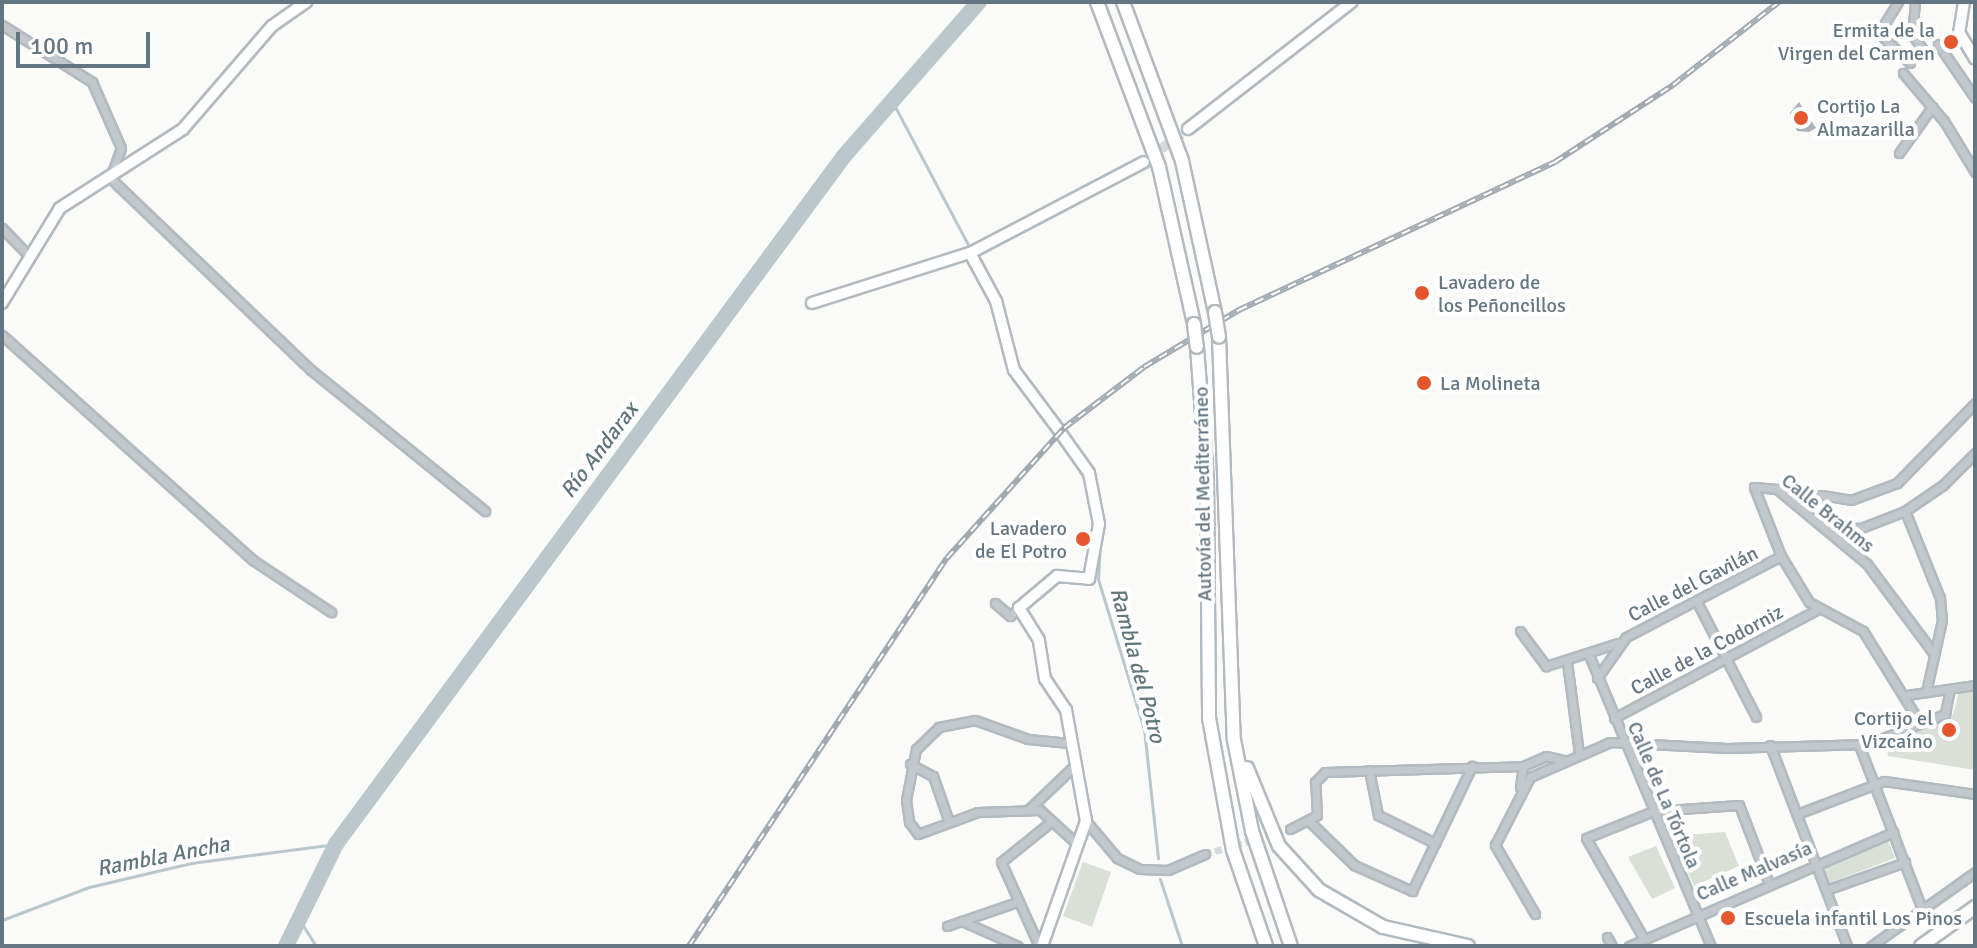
<!DOCTYPE html>
<meta charset="utf-8">
<style>
body{margin:0}
#map{position:relative;width:1977px;height:948px;overflow:hidden;background:#fafaf8;font-family:Signika,sans-serif}
div>[style]{position:absolute}
.green>*{inset:0;background:#dadfd7}
.stream>*{height:3px;margin:-1.5px;padding:0 1.5px;transform-origin:1.5px;border-radius:1.5px;background:#bbc7cb}
.river>*{height:16px;margin:-8px;padding:0 8px;transform-origin:8px;border-radius:8px;background:#bbc7cb}
.building>*{inset:0;background:#aab3b9}
.street-tunnel>*{height:7px;margin-top:-3.5px;transform-origin:0;background:repeating-linear-gradient(90deg,#d5d9db 0 7px,transparent 0 10.5px)}
.secondary-tunnel>*{height:10px;margin-top:-5px;transform-origin:0;background:repeating-linear-gradient(90deg,#d5d9db 0 10px,transparent 0 15px)}
.roads{filter:drop-shadow(2px 0 #b3babf) drop-shadow(-2px 0 #b3babf) drop-shadow(0 2px #b3babf) drop-shadow(0 -2px #b3babf)}
.street>*{height:7px;margin:-3.5px;padding:0 3.5px;transform-origin:3.5px;border-radius:3.5px;background:#c3c8cc}
.secondary>*{height:10px;margin:-5px;padding:0 5px;transform-origin:5px;border-radius:5px;background:#fff}
.highway>*{height:12px;margin:-6px;padding:0 6px;transform-origin:6px;border-radius:6px;background:#fff}
.rail>*{height:6px;margin-top:-3px;transform-origin:0;background:repeating-linear-gradient(90deg,#fff 0 9px,#a2aab0 0 18px);box-sizing:border-box;border-block:2px solid #a2aab0}
.bridges{filter:drop-shadow(2px 0 #b4b9bd) drop-shadow(-2px 0 #b4b9bd) drop-shadow(0 2px #b4b9bd) drop-shadow(0 -2px #b4b9bd)}
.highway-bridge>*{height:12px;margin:-6px;padding:0 6px;transform-origin:6px;border-radius:6px;background:#fff}
.dots>*{width:22px;height:22px;translate:-50% -50%;box-sizing:border-box;border:4px solid #fff;border-radius:50%}
span{translate:-50% -50%;white-space:nowrap;text-align:center;line-height:1.15;-webkit-text-stroke:8px #fff;paint-order:stroke}
.poi-label{font-size:20px;color:#657683}
.right{translate:-100% -50%;text-align:right}
.left{translate:0 -50%;text-align:left}
.street-label{font-size:20px;color:#657683}
.water-label{font-size:22px;color:#60757c;font-style:italic}
.frame{position:absolute;inset:0;border:4px solid #657683;pointer-events:none}
.scale{position:absolute;left:16px;top:32px;width:134px;height:36px;box-sizing:border-box;border:4px solid #657683;border-top:0;padding-left:10px;font-size:24px;line-height:28px;white-space:nowrap;color:#657683;-webkit-text-stroke:6px #fff;paint-order:stroke}
</style>
<div id="map">
<div class="green">
<i style="clip-path:polygon(1975px 692px,1975px 770px,1888px 756px,1886px 742px,1952px 717px,1959px 693px)"></i>
<i style="clip-path:polygon(1725px 832px,1739px 866px,1694px 886px,1672px 836px)"></i>
<i style="clip-path:polygon(1888px 840px,1895px 858px,1827px 884px,1820px 866px)"></i>
<i style="clip-path:polygon(1656px 846px,1675px 888px,1652px 899px,1628px 857px)"></i>
<i style="clip-path:polygon(1083px 862px,1111px 872px,1092px 927px,1063px 916px)"></i>
</div>
<div class="stream">
<i style="left:892px;top:101px;width:169px;rotate:62.1deg"></i>
<i style="left:1100px;top:542px;width:37px;rotate:93deg"></i>
<i style="left:1098px;top:579px;width:157px;rotate:73deg"></i>
<i style="left:1144px;top:729px;width:130px;rotate:83.8deg"></i>
<i style="left:1160px;top:879px;width:71px;rotate:71.8deg"></i>
<i style="left:299px;top:919px;width:32px;rotate:58deg"></i>
<i style="left:2px;top:920px;width:93px;rotate:-20.8deg"></i>
<i style="left:89px;top:887px;width:105px;rotate:-13.2deg"></i>
<i style="left:191px;top:863px;width:146px;rotate:-7.5deg"></i>
</div>
<div class="river">
<i style="left:286px;top:946px;width:114px;rotate:-63.9deg"></i>
<i style="left:336px;top:844px;width:855px;rotate:-53.56deg"></i>
<i style="left:844px;top:156px;width:205px;rotate:-48.8deg"></i>
</div>
<div class="building">
<i style="clip-path:polygon(1799px 102px,1816px 128px,1809px 132px,1797px 131px,1790px 113px)"></i>
</div>
<div class="street-tunnel">
<i style="left:1205px;top:854px;width:89px;rotate:-16.4deg"></i>
</div>
<div class="secondary-tunnel">
<i style="left:1149px;top:158px;width:49px;rotate:-36.6deg"></i>
</div>
<div class="roads">
<div class="street">
<i style="left:1898px;top:2px;width:36px;rotate:122deg"></i>
<i style="left:1879px;top:33px;width:43px;rotate:44.1deg"></i>
<i style="left:1915px;top:2px;width:32px;rotate:95deg"></i>
<i style="left:1912px;top:34px;width:21px;rotate:55deg"></i>
<i style="left:2px;top:25px;width:107px;rotate:32.3deg"></i>
<i style="left:92px;top:82px;width:72px;rotate:66.3deg"></i>
<i style="left:121px;top:148px;width:32px;rotate:110deg"></i>
<i style="left:110px;top:178px;width:278px;rotate:43.7deg"></i>
<i style="left:311px;top:370px;width:224px;rotate:39deg"></i>
<i style="left:1938px;top:44px;width:65px;rotate:55.6deg"></i>
<i style="left:1903px;top:73px;width:63px;rotate:49.5deg"></i>
<i style="left:1944px;top:121px;width:60px;rotate:58.7deg"></i>
<i style="left:1899px;top:153px;width:57px;rotate:-54.3deg"></i>
<i style="left:2px;top:228px;width:37px;rotate:46deg"></i>
<i style="left:2px;top:335px;width:337px;rotate:41.9deg"></i>
<i style="left:253px;top:560px;width:94px;rotate:33.7deg"></i>
<i style="left:1821px;top:495px;width:30px;rotate:9deg"></i>
<i style="left:1851px;top:500px;width:49px;rotate:-20.3deg"></i>
<i style="left:1897px;top:483px;width:112px;rotate:-45.7deg"></i>
<i style="left:1905px;top:511px;width:94px;rotate:68.1deg"></i>
<i style="left:1940px;top:598px;width:22px;rotate:85deg"></i>
<i style="left:1942px;top:620px;width:74px;rotate:102.5deg"></i>
<i style="left:1822px;top:526px;width:39px;rotate:3deg"></i>
<i style="left:1861px;top:528px;width:47px;rotate:-21.1deg"></i>
<i style="left:1905px;top:511px;width:46px;rotate:-34.4deg"></i>
<i style="left:1943px;top:485px;width:45px;rotate:-45deg"></i>
<i style="left:1697px;top:602px;width:129px;rotate:62.8deg"></i>
<i style="left:995px;top:603px;width:20px;rotate:41deg"></i>
<i style="left:1010px;top:616px;width:12px;rotate:-42deg"></i>
<i style="left:1520px;top:631px;width:44px;rotate:53.4deg"></i>
<i style="left:1546px;top:666px;width:76px;rotate:-17.7deg"></i>
<i style="left:1589px;top:655px;width:316px;rotate:67.3deg"></i>
<i style="left:1567px;top:662px;width:92px;rotate:82.5deg"></i>
<i style="left:1597px;top:678px;width:50px;rotate:-54.7deg"></i>
<i style="left:1626px;top:637px;width:175px;rotate:-27.6deg"></i>
<i style="left:1907px;top:695px;width:69px;rotate:-8.4deg"></i>
<i style="left:1614px;top:718px;width:229px;rotate:-28.1deg"></i>
<i style="left:1920px;top:723px;width:108px;rotate:-121.8deg"></i>
<i style="left:1863px;top:631px;width:61px;rotate:-151.8deg"></i>
<i style="left:1809px;top:602px;width:54px;rotate:-121.3deg"></i>
<i style="left:1781px;top:556px;width:74px;rotate:-111.4deg"></i>
<i style="left:1754px;top:487px;width:23px;rotate:5deg"></i>
<i style="left:1777px;top:489px;width:117px;rotate:39.8deg"></i>
<i style="left:1867px;top:564px;width:112px;rotate:53.3deg"></i>
<i style="left:1069px;top:743px;width:41px;rotate:-174.4deg"></i>
<i style="left:1028px;top:739px;width:56px;rotate:-160.3deg"></i>
<i style="left:975px;top:720px;width:37px;rotate:169deg"></i>
<i style="left:939px;top:727px;width:32px;rotate:136deg"></i>
<i style="left:916px;top:749px;width:52px;rotate:101.1deg"></i>
<i style="left:906px;top:800px;width:22px;rotate:82deg"></i>
<i style="left:909px;top:822px;width:15px;rotate:53deg"></i>
<i style="left:918px;top:834px;width:64px;rotate:-20.1deg"></i>
<i style="left:978px;top:812px;width:62px;rotate:-1.8deg"></i>
<i style="left:1040px;top:810px;width:49px;rotate:42.5deg"></i>
<i style="left:1770px;top:745px;width:215px;rotate:69deg"></i>
<i style="left:1859px;top:745px;width:176px;rotate:69deg"></i>
<i style="left:910px;top:764px;width:26px;rotate:28deg"></i>
<i style="left:933px;top:776px;width:49px;rotate:70.8deg"></i>
<i style="left:1369px;top:770px;width:46px;rotate:78.7deg"></i>
<i style="left:1378px;top:815px;width:64px;rotate:26.2deg"></i>
<i style="left:1520px;top:787px;width:21px;rotate:-82deg"></i>
<i style="left:1523px;top:766px;width:25px;rotate:-23deg"></i>
<i style="left:1546px;top:756px;width:17px;rotate:13deg"></i>
<i style="left:1028px;top:810px;width:61px;rotate:-43.7deg"></i>
<i style="left:1797px;top:814px;width:93px;rotate:-20.8deg"></i>
<i style="left:1884px;top:781px;width:92px;rotate:8.1deg"></i>
<i style="left:1086px;top:821px;width:48px;rotate:50deg"></i>
<i style="left:1117px;top:858px;width:25px;rotate:26deg"></i>
<i style="left:1140px;top:869px;width:28px;rotate:2deg"></i>
<i style="left:1168px;top:870px;width:40px;rotate:-23.4deg"></i>
<i style="left:1310px;top:822px;width:62px;rotate:44.3deg"></i>
<i style="left:1354px;top:865px;width:64px;rotate:24.1deg"></i>
<i style="left:1412px;top:891px;width:139px;rotate:-64.4deg"></i>
<i style="left:1290px;top:829px;width:30px;rotate:-27deg"></i>
<i style="left:1317px;top:815px;width:33px;rotate:-93deg"></i>
<i style="left:1315px;top:782px;width:14px;rotate:-45deg"></i>
<i style="left:1325px;top:772px;width:198px;rotate:-1.7deg"></i>
<i style="left:1826px;top:890px;width:84px;rotate:-19.5deg"></i>
<i style="left:1535px;top:914px;width:80px;rotate:-120.1deg"></i>
<i style="left:1495px;top:845px;width:76px;rotate:-62.8deg"></i>
<i style="left:1530px;top:777px;width:87px;rotate:-23.6deg"></i>
<i style="left:1610px;top:742px;width:117px;rotate:2.9deg"></i>
<i style="left:1727px;top:748px;width:141px;rotate:-1.6deg"></i>
<i style="left:1868px;top:744px;width:83px;rotate:-21.3deg"></i>
<i style="left:1945px;top:714px;width:25px;rotate:-79deg"></i>
<i style="left:962px;top:921px;width:61px;rotate:24.1deg"></i>
<i style="left:947px;top:926px;width:74px;rotate:-18.9deg"></i>
<i style="left:1607px;top:937px;width:10px;rotate:61deg"></i>
<i style="left:1644px;top:939px;width:116px;rotate:-119.9deg"></i>
<i style="left:1586px;top:838px;width:72px;rotate:-21.9deg"></i>
<i style="left:1653px;top:811px;width:86px;rotate:-4deg"></i>
<i style="left:1739px;top:805px;width:81px;rotate:69.1deg"></i>
<i style="left:1039px;top:946px;width:92px;rotate:-114.3deg"></i>
<i style="left:1001px;top:862px;width:65px;rotate:-38.8deg"></i>
<i style="left:1629px;top:946px;width:288px;rotate:-23.3deg"></i>
<i style="left:1871px;top:946px;width:128px;rotate:-35.4deg"></i>
</div>
<div class="secondary">
<i style="left:1964px;top:2px;width:30px;rotate:99deg"></i>
<i style="left:1959px;top:32px;width:31px;rotate:59deg"></i>
<i style="left:1188px;top:129px;width:207px;rotate:-37.8deg"></i>
<i style="left:970px;top:253px;width:55px;rotate:61.6deg"></i>
<i style="left:996px;top:301px;width:71px;rotate:75.4deg"></i>
<i style="left:1014px;top:370px;width:74px;rotate:53.3deg"></i>
<i style="left:2px;top:303px;width:111px;rotate:-58.6deg"></i>
<i style="left:60px;top:208px;width:146px;rotate:-32.7deg"></i>
<i style="left:183px;top:129px;width:136px;rotate:-49.2deg"></i>
<i style="left:272px;top:26px;width:42px;rotate:-35.2deg"></i>
<i style="left:812px;top:303px;width:166px;rotate:-17.6deg"></i>
<i style="left:970px;top:253px;width:196px;rotate:-27.6deg"></i>
<i style="left:1042px;top:946px;width:133px;rotate:-70.6deg"></i>
<i style="left:1086px;top:821px;width:113px;rotate:-100.2deg"></i>
<i style="left:1066px;top:710px;width:37px;rotate:-124deg"></i>
<i style="left:1045px;top:679px;width:39px;rotate:-99deg"></i>
<i style="left:1039px;top:640px;width:38px;rotate:-122deg"></i>
<i style="left:1019px;top:608px;width:50px;rotate:-40.1deg"></i>
<i style="left:1057px;top:576px;width:32px;rotate:5deg"></i>
<i style="left:1089px;top:579px;width:56px;rotate:-79.7deg"></i>
<i style="left:1099px;top:524px;width:52px;rotate:-101.1deg"></i>
<i style="left:1089px;top:473px;width:47px;rotate:-125.4deg"></i>
</div>
<div class="highway">
<i style="left:1097px;top:2px;width:176px;rotate:69.4deg"></i>
<i style="left:1159px;top:167px;width:161px;rotate:77.4deg"></i>
<i style="left:1123px;top:2px;width:170px;rotate:69.6deg"></i>
<i style="left:1182px;top:161px;width:155px;rotate:77.7deg"></i>
<i style="left:1219px;top:337px;width:403px;rotate:87.9deg"></i>
<i style="left:1234px;top:740px;width:93px;rotate:78.8deg"></i>
<i style="left:1252px;top:831px;width:121px;rotate:71.3deg"></i>
<i style="left:1197px;top:347px;width:134px;rotate:85.7deg"></i>
<i style="left:1207px;top:481px;width:237px;rotate:89.5deg"></i>
<i style="left:1209px;top:718px;width:134px;rotate:79.7deg"></i>
<i style="left:1233px;top:850px;width:102px;rotate:71deg"></i>
<i style="left:1247px;top:768px;width:84px;rotate:67.7deg"></i>
<i style="left:1279px;top:846px;width:59px;rotate:47.7deg"></i>
<i style="left:1319px;top:890px;width:74px;rotate:30deg"></i>
<i style="left:1383px;top:927px;width:87px;rotate:12.6deg"></i>
<i style="left:1921px;top:946px;width:67px;rotate:-35.8deg"></i>
</div>
</div>
<div class="rail">
<i style="left:689px;top:946px;width:466px;rotate:-56.4deg"></i>
<i style="left:947px;top:558px;width:175px;rotate:-48deg"></i>
<i style="left:1064px;top:428px;width:101px;rotate:-37.3deg"></i>
<i style="left:1144px;top:367px;width:111px;rotate:-31deg"></i>
<i style="left:1239px;top:310px;width:349px;rotate:-25.1deg"></i>
<i style="left:1555px;top:162px;width:141px;rotate:-33.1deg"></i>
<i style="left:1673px;top:85px;width:135px;rotate:-38.1deg"></i>
</div>
<div class="bridges">
<div class="highway-bridge">
<i style="left:1215px;top:312px;width:25px;rotate:81deg"></i>
<i style="left:1194px;top:324px;width:23px;rotate:83deg"></i>
</div>
</div>
<div class="dots">
<i style="left:1951px;top:42px;background:#e4572e"></i>
<i style="left:1801px;top:118px;background:#e4572e"></i>
<i style="left:1422px;top:293px;background:#e4572e"></i>
<i style="left:1424px;top:383px;background:#e4572e"></i>
<i style="left:1083px;top:539px;background:#e4572e"></i>
<i style="left:1949px;top:730px;background:#e4572e"></i>
<i style="left:1728px;top:918px;background:#e4572e"></i>
</div>
<div class="poi-label">
<span class="right" style="left:1935px;top:42px">Ermita de la<br>Virgen del Carmen</span>
<span class="left" style="left:1817px;top:118px">Cortijo La<br>Almazarilla</span>
<span class="left" style="left:1438px;top:294px">Lavadero de<br>los Peñoncillos</span>
<span class="left" style="left:1440px;top:383px">La Molineta</span>
<span class="right" style="left:1067px;top:540px">Lavadero<br>de El Potro</span>
<span class="right" style="left:1933px;top:730px">Cortijo el<br>Vizcaíno</span>
<span class="left" style="left:1744px;top:918px">Escuela infantil Los Pinos</span>
</div>
<div class="street-label">
<span style="left:1203px;top:494px;rotate:-91deg">Autovía del Mediterráneo</span>
<span style="left:1828px;top:513px;rotate:39deg">Calle Brahms</span>
<span style="left:1693px;top:584px;rotate:-27deg">Calle del Gavilán</span>
<span style="left:1707px;top:650px;rotate:-28deg">Calle de la Codorniz</span>
<span style="left:1664px;top:795px;rotate:67deg">Calle de La Tórtola</span>
<span style="left:1754px;top:871px;rotate:-23deg">Calle Malvasía</span>
</div>
<div class="water-label">
<span style="left:599px;top:450px;rotate:-53deg">Río Andarax</span>
<span style="left:1138px;top:665px;rotate:75deg">Rambla del Potro</span>
<span style="left:163px;top:856px;rotate:-11deg">Rambla Ancha</span>
</div>
<div class="frame"></div>
<div class="scale">100 m</div>
</div>
